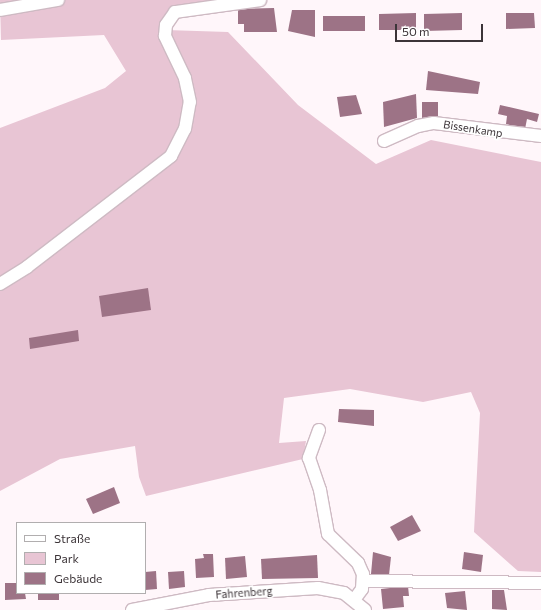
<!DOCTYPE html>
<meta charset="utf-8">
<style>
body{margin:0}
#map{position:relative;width:541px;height:610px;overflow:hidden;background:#fff6fa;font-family:Commissioner,sans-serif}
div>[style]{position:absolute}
.green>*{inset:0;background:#e8c5d4}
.building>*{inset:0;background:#9d7386}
.roads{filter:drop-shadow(1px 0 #cebac3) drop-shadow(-1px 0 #cebac3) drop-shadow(0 1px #cebac3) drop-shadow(0 -1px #cebac3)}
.minor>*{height:12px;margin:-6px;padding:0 6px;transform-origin:6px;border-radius:6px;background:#fff}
span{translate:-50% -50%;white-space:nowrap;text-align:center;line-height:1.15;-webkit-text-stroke:3.5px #fff;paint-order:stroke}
.street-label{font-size:11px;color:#3c3438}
.legend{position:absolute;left:16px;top:522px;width:130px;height:72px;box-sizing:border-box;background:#fff;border:1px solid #b1aeaf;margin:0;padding:5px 7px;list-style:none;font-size:12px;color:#3c3438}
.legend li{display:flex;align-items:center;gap:8px;height:20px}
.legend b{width:20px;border:1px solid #b1aeaf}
.scale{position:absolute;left:395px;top:24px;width:88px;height:18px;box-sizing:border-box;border:2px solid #3c3438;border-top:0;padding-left:5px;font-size:12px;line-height:14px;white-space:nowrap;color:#3c3438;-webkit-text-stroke:3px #fff;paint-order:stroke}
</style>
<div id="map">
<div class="green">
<i style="clip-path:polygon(0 0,221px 0,178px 8px,162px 29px,188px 93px,188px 113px,173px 151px,143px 178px,157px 172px,173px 157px,190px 114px,191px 93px,166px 30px,228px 32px,298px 105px,376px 164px,431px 140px,541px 162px,541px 572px,518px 571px,474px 532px,480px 413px,471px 392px,423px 402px,350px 389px,284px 398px,279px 443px,306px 441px,303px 459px,146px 496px,139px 477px,135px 446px,60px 459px,0 491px,0 128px,105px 88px,126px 71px,104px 35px,1px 40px)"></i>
</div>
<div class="building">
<i style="clip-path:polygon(274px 8px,277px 32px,244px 32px,244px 24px,238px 24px,238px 9px)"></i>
<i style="clip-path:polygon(292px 10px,315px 10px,315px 37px,288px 31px)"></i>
<i style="clip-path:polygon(416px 13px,416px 30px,379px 30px,379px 14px)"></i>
<i style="clip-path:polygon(462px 13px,462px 30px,424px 31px,424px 14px)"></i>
<i style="clip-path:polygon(506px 13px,534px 13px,535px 28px,506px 29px)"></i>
<i style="clip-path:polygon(323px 16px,365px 16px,365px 31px,323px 31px)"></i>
<i style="clip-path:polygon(428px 71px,480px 82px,478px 94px,426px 90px)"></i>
<i style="clip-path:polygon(416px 94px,417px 118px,384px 127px,383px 102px)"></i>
<i style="clip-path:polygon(356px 95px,362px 114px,340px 117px,337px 97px)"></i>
<i style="clip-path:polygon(422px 102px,438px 102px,438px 119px,422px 119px)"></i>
<i style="clip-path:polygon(500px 105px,539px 114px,537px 122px,527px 119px,525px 129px,506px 124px,507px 116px,498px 114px)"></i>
<i style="clip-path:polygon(148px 288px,151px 310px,102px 317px,99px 296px)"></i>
<i style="clip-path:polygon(78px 330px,79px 341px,30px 349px,29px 338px)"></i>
<i style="clip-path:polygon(339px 409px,374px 410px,374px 426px,338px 422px)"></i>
<i style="clip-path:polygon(114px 487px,120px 503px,93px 514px,86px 499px)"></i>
<i style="clip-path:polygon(412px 515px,421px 531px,398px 541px,390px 527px)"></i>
<i style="clip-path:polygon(373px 552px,391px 557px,389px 575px,371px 574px)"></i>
<i style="clip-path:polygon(464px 552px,483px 555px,481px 572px,462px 569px)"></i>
<i style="clip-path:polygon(203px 554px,213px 554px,214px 577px,196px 578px,195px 559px,204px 558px)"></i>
<i style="clip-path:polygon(317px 555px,318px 578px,262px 579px,261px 559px)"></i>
<i style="clip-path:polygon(245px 556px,247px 577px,226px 579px,225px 558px)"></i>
<i style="clip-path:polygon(156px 571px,157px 589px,145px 590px,145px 572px)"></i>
<i style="clip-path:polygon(184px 571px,185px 587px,169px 589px,168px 572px)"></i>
<i style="clip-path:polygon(5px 583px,17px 583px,17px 593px,25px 593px,26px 599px,5px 600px)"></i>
<i style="clip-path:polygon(408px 586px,409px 596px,403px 596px,404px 607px,383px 609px,381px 589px)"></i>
<i style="clip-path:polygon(492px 590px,504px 590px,507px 610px,492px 609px)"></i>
<i style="clip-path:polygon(465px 591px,467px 610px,447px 608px,445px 593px)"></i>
<i style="clip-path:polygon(38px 593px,59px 593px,59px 600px,38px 600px)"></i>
</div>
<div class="roads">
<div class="minor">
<i style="left:0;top:10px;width:59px;rotate:-9.8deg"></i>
<i style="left:384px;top:141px;width:37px;rotate:-24deg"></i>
<i style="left:418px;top:126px;width:16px;rotate:-11deg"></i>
<i style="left:434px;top:123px;width:108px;rotate:6.9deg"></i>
<i style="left:0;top:284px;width:32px;rotate:-32deg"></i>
<i style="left:27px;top:267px;width:182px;rotate:-37.6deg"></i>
<i style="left:171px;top:156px;width:30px;rotate:-63deg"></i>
<i style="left:185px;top:129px;width:27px;rotate:-80deg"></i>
<i style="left:190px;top:102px;width:25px;rotate:-102deg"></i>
<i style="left:185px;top:78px;width:47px;rotate:-115.5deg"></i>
<i style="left:165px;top:36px;width:11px;rotate:-85deg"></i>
<i style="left:166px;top:25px;width:16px;rotate:-55deg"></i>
<i style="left:175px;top:12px;width:86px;rotate:-8deg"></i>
<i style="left:319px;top:430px;width:30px;rotate:110deg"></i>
<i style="left:309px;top:458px;width:34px;rotate:71deg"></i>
<i style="left:320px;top:490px;width:45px;rotate:79.7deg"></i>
<i style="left:328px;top:534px;width:42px;rotate:44deg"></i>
<i style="left:358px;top:563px;width:12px;rotate:66deg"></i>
<i style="left:363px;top:574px;width:15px;rotate:94deg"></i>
<i style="left:362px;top:589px;width:14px;rotate:126deg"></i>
<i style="left:364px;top:581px;width:177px;rotate:0.6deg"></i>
<i style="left:132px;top:610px;width:78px;rotate:-11deg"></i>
<i style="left:209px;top:595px;width:109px;rotate:-3.7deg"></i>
<i style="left:318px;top:588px;width:26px;rotate:11deg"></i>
<i style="left:344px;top:593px;width:27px;rotate:39deg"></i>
</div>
</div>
<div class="street-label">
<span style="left:473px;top:129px;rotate:9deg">Bissenkamp</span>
<span style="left:244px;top:593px;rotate:-4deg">Fahrenberg</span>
</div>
<ul class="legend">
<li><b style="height:5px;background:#fff"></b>Straße</li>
<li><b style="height:11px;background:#e8c5d4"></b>Park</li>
<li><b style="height:11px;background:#9d7386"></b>Gebäude</li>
</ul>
<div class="scale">50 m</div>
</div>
